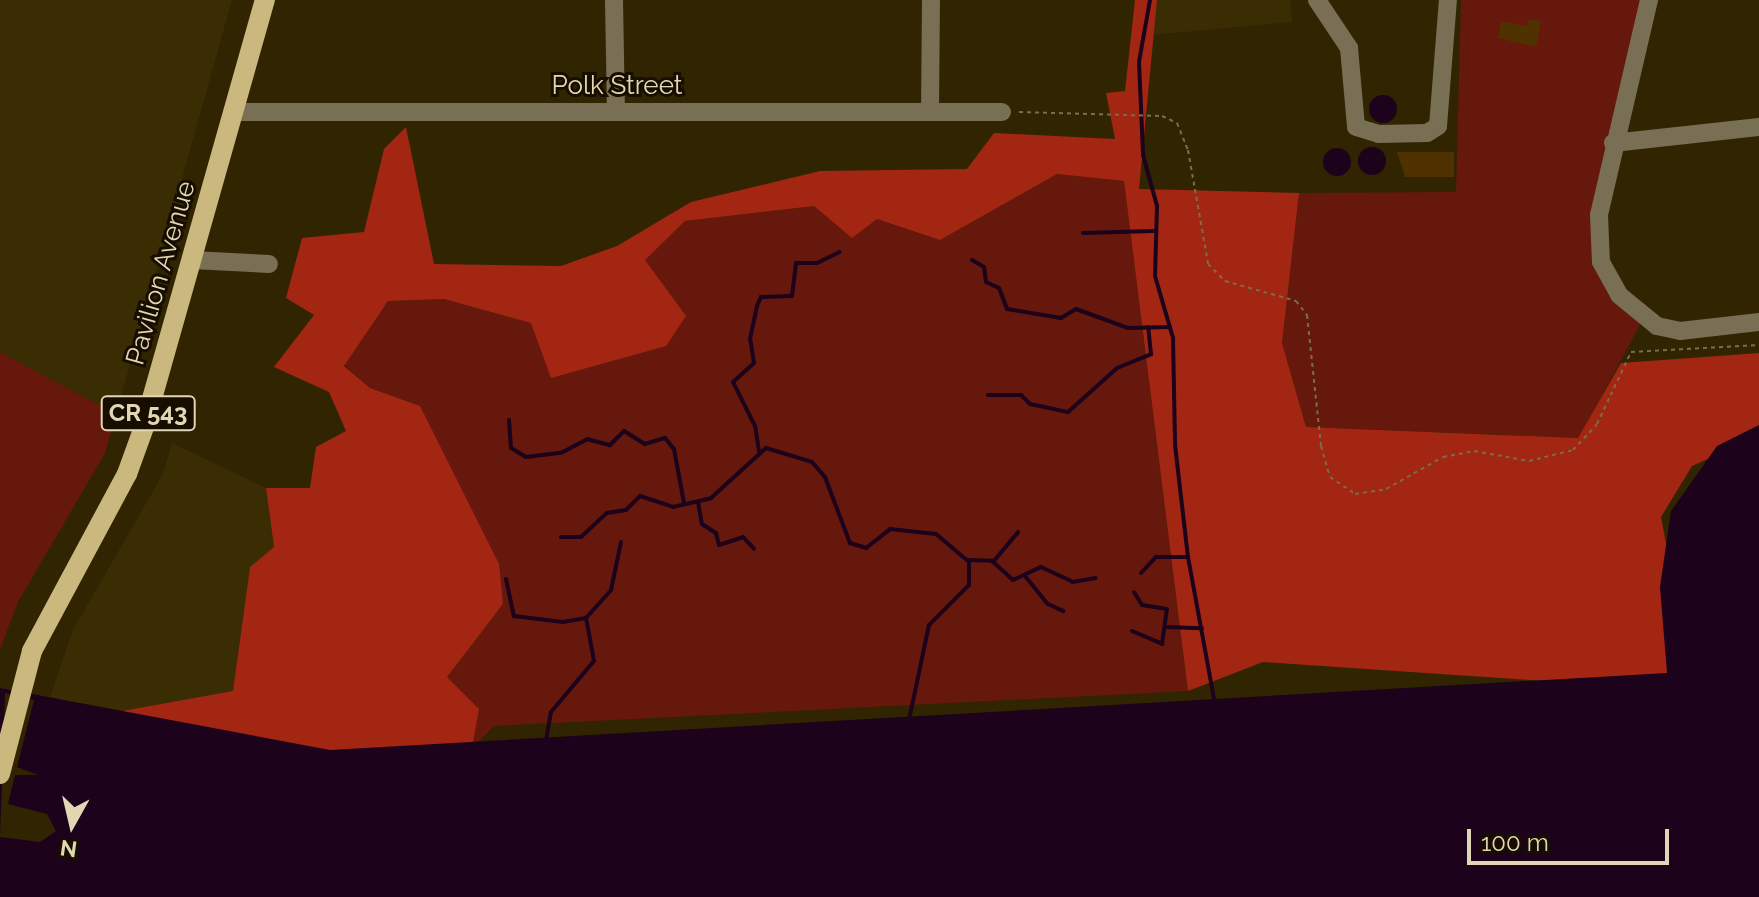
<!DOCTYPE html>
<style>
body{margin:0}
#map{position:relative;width:1759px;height:897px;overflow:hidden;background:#302500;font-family:Raleway,sans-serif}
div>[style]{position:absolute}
.built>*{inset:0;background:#3a2d04}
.green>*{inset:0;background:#66180c}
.forest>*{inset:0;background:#a32613}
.water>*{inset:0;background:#1d021b}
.round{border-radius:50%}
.pier>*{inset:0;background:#302500}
.stream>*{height:4px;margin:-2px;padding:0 2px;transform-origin:2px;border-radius:2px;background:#1d021b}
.building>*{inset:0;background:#503100}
.path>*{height:2px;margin-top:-1px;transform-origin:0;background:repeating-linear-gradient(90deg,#796e4b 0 4px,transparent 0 8px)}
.minor>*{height:18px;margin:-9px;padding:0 9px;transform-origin:9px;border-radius:9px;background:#786f54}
.major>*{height:20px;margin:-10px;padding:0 10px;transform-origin:10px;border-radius:10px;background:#cbb87f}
span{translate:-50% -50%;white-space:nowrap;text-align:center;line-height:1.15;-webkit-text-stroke:6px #170e00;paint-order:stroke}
.shield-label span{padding:2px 6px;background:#170e00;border:2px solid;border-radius:6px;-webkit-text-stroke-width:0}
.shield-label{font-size:24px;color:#e2d7b5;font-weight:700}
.street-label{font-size:26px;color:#e2d7b5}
.north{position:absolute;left:32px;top:785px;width:80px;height:80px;-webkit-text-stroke:6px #170e00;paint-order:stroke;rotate:188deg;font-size:22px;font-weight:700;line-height:32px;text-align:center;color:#e2d7b5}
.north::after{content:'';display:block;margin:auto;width:28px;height:36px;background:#e2d7b5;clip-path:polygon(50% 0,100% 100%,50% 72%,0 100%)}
.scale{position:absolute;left:1467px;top:829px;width:202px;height:36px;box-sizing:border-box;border:4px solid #e2d7b5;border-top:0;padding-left:10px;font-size:24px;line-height:28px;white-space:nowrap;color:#e2d7b5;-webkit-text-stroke:6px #170e00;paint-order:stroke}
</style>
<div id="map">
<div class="built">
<i style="clip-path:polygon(0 0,232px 0,116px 414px,0 352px)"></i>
<i style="clip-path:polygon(1157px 0,1290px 0,1292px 22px,1152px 35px)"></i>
<i style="clip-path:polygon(172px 443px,266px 488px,274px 548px,250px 567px,233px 691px,100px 715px,48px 703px,73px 630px,163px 474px)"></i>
</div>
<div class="green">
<i style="clip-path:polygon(1461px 0,1646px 0,1592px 231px,1642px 321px,1579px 438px,1306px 427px,1282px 343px,1299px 193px,1456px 192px)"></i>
<i style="clip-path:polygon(1057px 174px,1124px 181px,1188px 691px,494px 726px,472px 748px,447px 677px,503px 604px,420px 406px,370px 388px,344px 365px,388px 301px,444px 299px,531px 323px,686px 316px,644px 260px,685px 221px,814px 206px,852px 237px,877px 219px,940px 240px)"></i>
<i style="clip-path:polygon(0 352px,116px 414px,105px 453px,18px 602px,0 649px)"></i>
</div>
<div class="forest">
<i style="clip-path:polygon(1135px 0,1157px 0,1139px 189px,1299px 193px,1282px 343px,1306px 427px,1578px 438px,1621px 363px,1759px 353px,1759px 436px,1692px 466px,1661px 517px,1694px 691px,1263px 662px,1188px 691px,1124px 181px,1057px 174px,940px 240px,877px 219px,852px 238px,814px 206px,685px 221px,645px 260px,686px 316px,666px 346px,551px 378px,531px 323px,444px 299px,388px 301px,344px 366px,370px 388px,420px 406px,499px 564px,503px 604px,447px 677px,479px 709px,472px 748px,372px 757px,100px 715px,233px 691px,250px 567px,274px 547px,266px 488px,310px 488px,316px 447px,346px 431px,329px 392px,274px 367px,314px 315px,286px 298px,302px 238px,364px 232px,384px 149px,406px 127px,434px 264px,561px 266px,617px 246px,691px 202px,820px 171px,967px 169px,994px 133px,1115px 139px,1106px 93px,1125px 91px)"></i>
</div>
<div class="water">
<i class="round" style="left:1369px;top:95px;width:28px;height:28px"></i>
<i class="round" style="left:1358px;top:147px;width:28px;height:28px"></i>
<i class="round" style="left:1323px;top:148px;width:28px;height:28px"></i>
<i style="clip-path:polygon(1759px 425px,1759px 897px,0 897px,0 688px,330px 750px,1667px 673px,1660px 587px,1671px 511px,1717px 446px)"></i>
</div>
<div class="pier">
<i style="clip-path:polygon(5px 693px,34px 700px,17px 767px,38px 775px,15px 775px,8px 804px,47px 814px,56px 831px,40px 842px,0 837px)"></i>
</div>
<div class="stream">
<i style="left:1150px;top:0;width:63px;rotate:100.1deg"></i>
<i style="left:1139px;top:62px;width:93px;rotate:87.5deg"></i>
<i style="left:1143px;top:155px;width:53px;rotate:74.6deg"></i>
<i style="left:1157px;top:206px;width:70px;rotate:91.6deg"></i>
<i style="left:1155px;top:276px;width:65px;rotate:73.8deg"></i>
<i style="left:1173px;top:338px;width:107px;rotate:88.9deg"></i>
<i style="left:1175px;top:445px;width:113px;rotate:83.4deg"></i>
<i style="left:1188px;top:557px;width:149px;rotate:79.6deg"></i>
<i style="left:1083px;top:233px;width:70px;rotate:-1.6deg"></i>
<i style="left:972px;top:260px;width:14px;rotate:30deg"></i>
<i style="left:984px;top:267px;width:15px;rotate:82deg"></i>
<i style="left:986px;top:282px;width:14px;rotate:25deg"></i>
<i style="left:999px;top:288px;width:22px;rotate:69deg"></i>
<i style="left:1007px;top:309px;width:55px;rotate:9.5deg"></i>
<i style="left:1061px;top:318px;width:17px;rotate:-31deg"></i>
<i style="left:1076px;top:309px;width:55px;rotate:20.1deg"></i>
<i style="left:1128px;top:328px;width:42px;rotate:-1.4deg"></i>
<i style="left:988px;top:395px;width:33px"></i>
<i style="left:1021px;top:395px;width:13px;rotate:45deg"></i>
<i style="left:1030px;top:404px;width:39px;rotate:12deg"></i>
<i style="left:1068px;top:412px;width:66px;rotate:-41.9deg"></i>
<i style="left:1117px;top:368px;width:37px;rotate:-22deg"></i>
<i style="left:1151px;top:354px;width:27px;rotate:-96deg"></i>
<i style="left:509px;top:420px;width:28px;rotate:86deg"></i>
<i style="left:511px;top:448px;width:17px;rotate:31deg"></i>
<i style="left:526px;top:457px;width:35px;rotate:-7deg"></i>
<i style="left:561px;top:453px;width:30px;rotate:-28deg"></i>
<i style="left:587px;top:439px;width:24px;rotate:15deg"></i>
<i style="left:610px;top:445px;width:20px;rotate:-45deg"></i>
<i style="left:624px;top:431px;width:25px;rotate:32deg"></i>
<i style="left:645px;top:444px;width:21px;rotate:-17deg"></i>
<i style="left:665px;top:438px;width:14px;rotate:51deg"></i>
<i style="left:674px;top:449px;width:55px;rotate:79.5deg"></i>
<i style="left:759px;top:451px;width:25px;rotate:-99deg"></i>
<i style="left:755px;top:426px;width:49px;rotate:-116.6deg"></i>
<i style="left:733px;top:382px;width:28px;rotate:-42deg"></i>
<i style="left:754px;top:363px;width:24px;rotate:-99deg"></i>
<i style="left:750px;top:339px;width:34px;rotate:-78deg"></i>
<i style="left:757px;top:306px;width:10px;rotate:-66deg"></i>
<i style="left:761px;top:297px;width:31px;rotate:-2deg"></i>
<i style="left:792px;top:296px;width:33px;rotate:-83deg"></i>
<i style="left:796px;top:263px;width:21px"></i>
<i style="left:817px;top:263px;width:25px;rotate:-26deg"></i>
<i style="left:698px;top:502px;width:22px;rotate:80deg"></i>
<i style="left:702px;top:524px;width:17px;rotate:33deg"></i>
<i style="left:716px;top:533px;width:12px;rotate:76deg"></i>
<i style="left:719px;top:545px;width:25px;rotate:-18deg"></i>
<i style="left:743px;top:537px;width:16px;rotate:47deg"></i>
<i style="left:561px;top:537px;width:20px"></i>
<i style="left:581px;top:537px;width:35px;rotate:-43deg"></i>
<i style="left:607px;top:513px;width:19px;rotate:-9deg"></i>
<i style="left:626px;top:510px;width:20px;rotate:-45deg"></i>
<i style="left:640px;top:496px;width:35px;rotate:18deg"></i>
<i style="left:673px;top:507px;width:39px;rotate:-13deg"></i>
<i style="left:711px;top:498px;width:74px;rotate:-42.3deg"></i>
<i style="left:766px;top:448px;width:48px;rotate:16.9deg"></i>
<i style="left:812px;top:462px;width:20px;rotate:49deg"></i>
<i style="left:825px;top:477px;width:71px;rotate:69.3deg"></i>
<i style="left:850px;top:543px;width:17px;rotate:17deg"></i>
<i style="left:866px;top:548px;width:31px;rotate:-38deg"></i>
<i style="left:890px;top:529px;width:46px;rotate:6.2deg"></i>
<i style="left:936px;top:534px;width:43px;rotate:40.3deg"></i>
<i style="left:969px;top:562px;width:23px;rotate:90deg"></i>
<i style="left:969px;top:585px;width:57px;rotate:135deg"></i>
<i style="left:929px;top:625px;width:97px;rotate:101.9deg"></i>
<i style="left:968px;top:560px;width:24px;rotate:2deg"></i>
<i style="left:992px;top:561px;width:28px;rotate:42deg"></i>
<i style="left:1013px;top:580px;width:31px;rotate:-25deg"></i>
<i style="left:1041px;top:567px;width:35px;rotate:25deg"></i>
<i style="left:1073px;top:582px;width:23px;rotate:-10deg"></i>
<i style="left:993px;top:562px;width:39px;rotate:-50deg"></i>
<i style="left:1141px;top:573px;width:22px;rotate:-47deg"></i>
<i style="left:1156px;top:557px;width:31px"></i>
<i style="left:1025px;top:576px;width:36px;rotate:51deg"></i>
<i style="left:1048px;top:604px;width:17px;rotate:25deg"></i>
<i style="left:506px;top:579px;width:38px;rotate:78deg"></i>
<i style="left:514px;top:616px;width:49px;rotate:7deg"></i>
<i style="left:563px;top:622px;width:23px;rotate:-10deg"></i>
<i style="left:586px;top:618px;width:38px;rotate:-48deg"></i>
<i style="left:611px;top:590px;width:49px;rotate:-78.2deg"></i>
<i style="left:1165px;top:627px;width:37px;rotate:2deg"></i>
<i style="left:1132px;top:631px;width:33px;rotate:23deg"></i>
<i style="left:1162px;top:644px;width:35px;rotate:-82deg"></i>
<i style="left:1167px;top:609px;width:25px;rotate:-171deg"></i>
<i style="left:1142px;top:605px;width:15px;rotate:-122deg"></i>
<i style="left:546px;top:740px;width:28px;rotate:-80deg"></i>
<i style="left:551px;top:712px;width:67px;rotate:-49.9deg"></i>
<i style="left:594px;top:661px;width:44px;rotate:-100.5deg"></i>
</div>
<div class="building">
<i style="clip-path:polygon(1528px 19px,1541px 21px,1536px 47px,1498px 38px,1501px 21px,1527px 26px)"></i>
<i style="clip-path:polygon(1397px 152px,1454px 152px,1454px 177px,1405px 177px)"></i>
</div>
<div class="path">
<i style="left:1019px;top:112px;width:143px;rotate:1.6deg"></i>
<i style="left:1162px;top:116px;width:17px;rotate:25deg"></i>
<i style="left:1177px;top:123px;width:29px;rotate:68deg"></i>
<i style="left:1188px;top:150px;width:116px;rotate:80deg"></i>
<i style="left:1208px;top:264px;width:24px;rotate:45deg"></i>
<i style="left:1225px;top:281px;width:74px;rotate:15.7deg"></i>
<i style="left:1296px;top:301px;width:18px;rotate:52deg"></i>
<i style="left:1307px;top:315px;width:132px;rotate:83.9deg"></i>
<i style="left:1321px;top:446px;width:32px;rotate:74deg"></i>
<i style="left:1330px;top:477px;width:30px;rotate:34deg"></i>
<i style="left:1355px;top:494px;width:31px;rotate:-9deg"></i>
<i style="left:1386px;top:489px;width:65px;rotate:-29.3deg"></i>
<i style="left:1443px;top:457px;width:32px;rotate:-11deg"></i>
<i style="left:1474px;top:451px;width:56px;rotate:10.3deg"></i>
<i style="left:1529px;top:461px;width:45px;rotate:-14deg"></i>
<i style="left:1573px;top:450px;width:35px;rotate:-47deg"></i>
<i style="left:1597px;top:424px;width:80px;rotate:-64.7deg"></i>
<i style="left:1631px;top:352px;width:128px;rotate:-3.1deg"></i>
</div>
<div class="minor">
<i style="left:614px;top:0;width:112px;rotate:89deg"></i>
<i style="left:1317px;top:0;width:58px;rotate:56.3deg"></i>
<i style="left:1349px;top:48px;width:79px;rotate:84.9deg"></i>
<i style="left:1356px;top:127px;width:24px;rotate:17deg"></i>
<i style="left:1379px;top:134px;width:48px;rotate:-1.2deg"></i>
<i style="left:1427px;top:133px;width:13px;rotate:-32deg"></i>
<i style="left:1438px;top:126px;width:126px;rotate:-85.5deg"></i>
<i style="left:1649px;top:0;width:221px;rotate:103.1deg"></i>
<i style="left:1599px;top:215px;width:47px;rotate:87.6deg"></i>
<i style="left:1601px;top:262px;width:38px;rotate:61deg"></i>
<i style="left:1619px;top:295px;width:49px;rotate:39.2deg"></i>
<i style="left:1657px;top:326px;width:24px;rotate:12deg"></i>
<i style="left:1680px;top:331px;width:80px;rotate:-6.5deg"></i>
<i style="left:233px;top:112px;width:769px"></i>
<i style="left:930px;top:112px;width:112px;rotate:-89.5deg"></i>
<i style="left:1613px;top:143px;width:147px;rotate:-6.3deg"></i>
<i style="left:192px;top:260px;width:77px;rotate:3deg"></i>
</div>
<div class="major">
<i style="left:0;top:774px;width:127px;rotate:-75.4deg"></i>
<i style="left:32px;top:651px;width:201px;rotate:-61.8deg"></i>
<i style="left:127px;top:474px;width:50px;rotate:-70.1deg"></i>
<i style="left:144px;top:427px;width:444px;rotate:-74.2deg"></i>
</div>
<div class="shield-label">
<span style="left:148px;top:413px">CR 543</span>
</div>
<div class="street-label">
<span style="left:617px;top:86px">Polk Street</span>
<span style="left:161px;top:273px;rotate:-74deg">Pavilion Avenue</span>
</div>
<div class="north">N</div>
<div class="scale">100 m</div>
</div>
